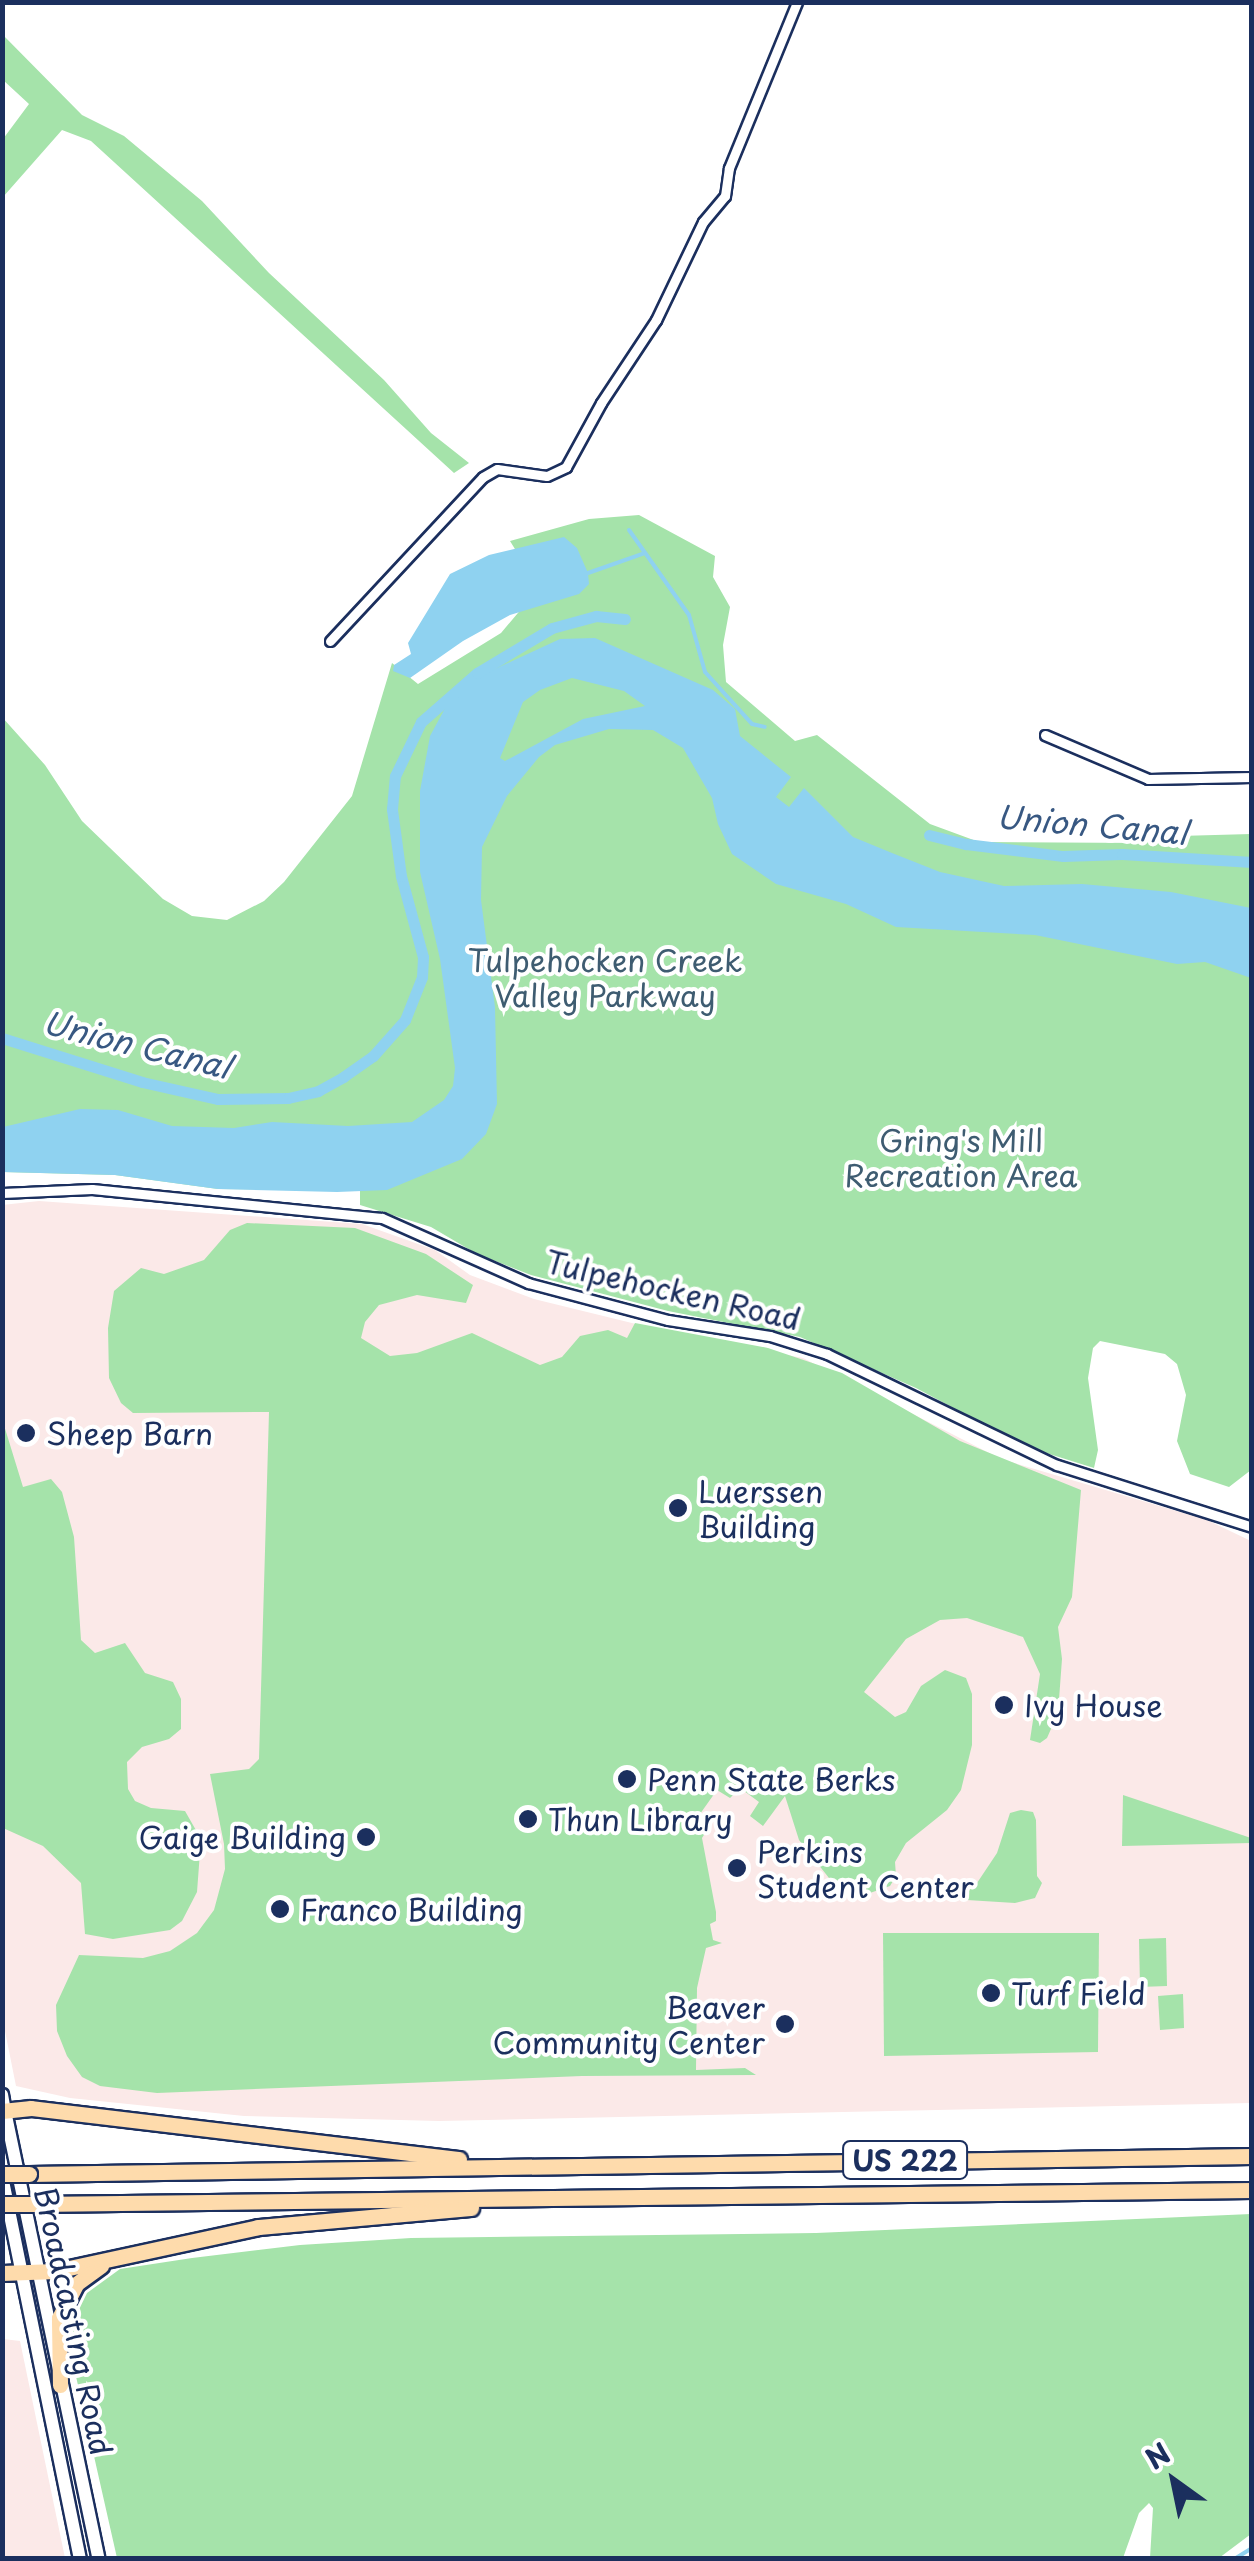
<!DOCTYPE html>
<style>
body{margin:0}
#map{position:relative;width:1254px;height:2561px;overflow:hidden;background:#fff;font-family:"Playpen Sans",sans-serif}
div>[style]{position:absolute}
.built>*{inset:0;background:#fbe9e8}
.green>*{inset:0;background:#a5e3aa}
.water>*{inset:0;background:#8fd2f0}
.stream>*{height:4px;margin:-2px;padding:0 2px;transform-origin:2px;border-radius:2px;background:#8fd2f0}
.canal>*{height:11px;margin:-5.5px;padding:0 5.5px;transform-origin:5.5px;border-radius:5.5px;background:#8fd2f0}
.roads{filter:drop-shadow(2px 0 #1b2f5e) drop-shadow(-2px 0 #1b2f5e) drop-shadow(0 2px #1b2f5e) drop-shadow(0 -2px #1b2f5e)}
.minor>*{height:9px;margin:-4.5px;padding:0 4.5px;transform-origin:4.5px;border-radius:4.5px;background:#fff}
.tertiary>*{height:11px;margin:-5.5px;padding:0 5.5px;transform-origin:5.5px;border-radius:5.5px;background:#fff}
.secondary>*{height:12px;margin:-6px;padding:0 6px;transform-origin:6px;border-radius:6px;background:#fff}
.motorway>*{height:15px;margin:-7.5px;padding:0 7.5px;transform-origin:7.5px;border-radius:7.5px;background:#fedbac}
.bridges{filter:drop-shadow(2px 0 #1b2f5e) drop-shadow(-2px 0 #1b2f5e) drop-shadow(0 2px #1b2f5e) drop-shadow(0 -2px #1b2f5e)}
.motorway-bridge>*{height:15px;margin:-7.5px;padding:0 7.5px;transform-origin:7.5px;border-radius:7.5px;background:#fedbac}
.dots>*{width:28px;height:28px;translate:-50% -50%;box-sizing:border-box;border:5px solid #fff;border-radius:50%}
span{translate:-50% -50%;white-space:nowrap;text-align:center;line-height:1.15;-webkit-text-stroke:8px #fff;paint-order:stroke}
.shield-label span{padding:2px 8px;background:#fff;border:2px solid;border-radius:8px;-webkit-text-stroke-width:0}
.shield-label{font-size:28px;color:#1b2f5e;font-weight:700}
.park-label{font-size:30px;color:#3e5c71}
.street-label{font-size:30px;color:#1b2f5e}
.poi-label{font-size:30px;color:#1b2f5e}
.left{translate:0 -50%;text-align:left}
.right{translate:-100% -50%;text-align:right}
.water-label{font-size:32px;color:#385882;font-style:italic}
.frame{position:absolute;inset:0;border:5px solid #1b2f5e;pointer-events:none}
.north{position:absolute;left:1124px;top:2431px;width:100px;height:100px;-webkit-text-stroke:8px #fff;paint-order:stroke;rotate:327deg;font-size:28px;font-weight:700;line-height:40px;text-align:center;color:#1b2f5e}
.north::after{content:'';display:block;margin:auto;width:35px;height:45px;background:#1b2f5e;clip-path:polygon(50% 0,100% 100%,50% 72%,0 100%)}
</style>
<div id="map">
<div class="built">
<i style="clip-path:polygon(39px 1201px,362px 1224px,435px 1250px,470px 1275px,534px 1299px,689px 1337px,803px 1358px,1001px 1459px,1207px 1520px,1251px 1541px,1251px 2103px,439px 2121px,244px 2116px,70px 2098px,16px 2086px,2px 2016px,2px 1205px)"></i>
<i style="clip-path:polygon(3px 2339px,20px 2341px,65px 2558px,3px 2558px)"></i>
</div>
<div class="green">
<i style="clip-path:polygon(3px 35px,82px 115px,124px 136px,202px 201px,269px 273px,384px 380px,431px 433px,469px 463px,454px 473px,91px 141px,62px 130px,3px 197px,3px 139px,29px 104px,3px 80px)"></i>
<i style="clip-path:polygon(639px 515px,715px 556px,713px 577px,730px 607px,723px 645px,726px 682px,795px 741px,817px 735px,930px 824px,979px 842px,1142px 843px,1143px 837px,1251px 834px,1251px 1470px,1229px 1487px,1190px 1474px,1177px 1441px,1186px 1395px,1177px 1364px,1165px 1354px,1100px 1341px,1093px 1348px,1088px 1378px,1098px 1450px,1094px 1468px,1027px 1447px,916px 1388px,800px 1337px,668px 1311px,531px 1275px,477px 1254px,431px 1227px,360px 1205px,360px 1190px,218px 1189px,115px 1175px,3px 1172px,2px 717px,45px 765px,82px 821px,163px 899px,192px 916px,227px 920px,264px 901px,284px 882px,352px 796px,392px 663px,418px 684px,501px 633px,539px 588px,510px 541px,589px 519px)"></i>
<i style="clip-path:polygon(247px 1223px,355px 1228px,426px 1254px,473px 1285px,466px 1303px,417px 1295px,379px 1305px,365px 1322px,361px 1338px,390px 1356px,417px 1353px,472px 1333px,540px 1365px,562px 1357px,580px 1336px,608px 1330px,627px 1338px,635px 1323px,768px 1348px,842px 1373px,960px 1441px,1081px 1490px,1072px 1597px,1058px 1627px,1062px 1659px,1058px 1713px,1047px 1738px,1040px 1743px,1030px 1740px,1040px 1674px,1023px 1637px,967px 1618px,940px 1620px,906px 1639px,864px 1692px,895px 1717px,906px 1712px,921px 1686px,945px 1670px,966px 1678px,972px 1694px,972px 1745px,961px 1790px,947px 1810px,906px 1843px,895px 1862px,896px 1876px,890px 1886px,867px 1894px,829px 1878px,799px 1840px,785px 1796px,763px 1826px,750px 1816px,759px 1802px,740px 1788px,730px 1798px,717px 1790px,695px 1821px,707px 1830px,702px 1838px,716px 1912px,716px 1921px,710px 1924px,713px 1940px,722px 1943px,706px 1948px,697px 1988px,696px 2070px,745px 2068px,756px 2075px,582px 2076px,157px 2093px,100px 2086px,82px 2077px,67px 2056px,57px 2031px,56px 2005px,79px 1955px,143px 1958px,170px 1951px,197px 1933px,214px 1910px,225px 1869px,224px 1844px,210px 1774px,249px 1769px,259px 1759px,269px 1412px,133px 1413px,121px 1403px,109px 1378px,108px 1328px,114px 1291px,141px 1268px,164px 1274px,204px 1260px,230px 1230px)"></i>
<i style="clip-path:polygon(3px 1422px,23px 1487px,51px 1479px,62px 1492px,74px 1537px,81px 1640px,95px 1653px,125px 1643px,145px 1673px,173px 1682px,181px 1699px,181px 1729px,169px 1739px,142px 1747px,127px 1762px,128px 1789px,135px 1801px,151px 1808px,185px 1811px,201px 1839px,197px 1892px,182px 1921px,170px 1930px,113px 1939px,85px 1934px,81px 1883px,43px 1846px,3px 1828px)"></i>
<i style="clip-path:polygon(1123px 1795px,1251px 1838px,1251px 1843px,1122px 1846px)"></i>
<i style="clip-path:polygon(1021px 1810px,1033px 1812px,1036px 1820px,1037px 1876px,1042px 1883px,1035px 1898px,1015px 1903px,935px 1898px,933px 1892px,977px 1883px,997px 1853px,1010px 1813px)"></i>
<i style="clip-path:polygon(883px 1933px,1099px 1933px,1098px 2052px,884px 2056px)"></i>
<i style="clip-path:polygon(1166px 1938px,1167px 1986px,1140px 1987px,1139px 1939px)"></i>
<i style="clip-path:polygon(1183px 1994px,1184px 2028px,1160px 2030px,1158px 1996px)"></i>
<i style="clip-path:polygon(1251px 2214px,1251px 2534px,1219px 2558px,1150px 2558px,1153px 2508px,1149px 2503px,1139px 2513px,1123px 2558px,117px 2558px,75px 2372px,73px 2322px,87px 2293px,120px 2269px,192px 2258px,300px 2245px,411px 2238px,816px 2233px)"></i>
</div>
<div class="water">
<i style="clip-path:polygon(564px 537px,577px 548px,588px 573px,589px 584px,579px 594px,510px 615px,463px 641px,410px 678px,393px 671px,394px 665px,411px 654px,408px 643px,450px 574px,489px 555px)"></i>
<i style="clip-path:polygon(evenodd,595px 638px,713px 690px,735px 709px,740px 736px,791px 777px,776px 797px,789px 807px,804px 788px,853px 837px,892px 853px,940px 872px,1004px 886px,1082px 884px,1171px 892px,1251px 908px,1251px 978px,1205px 962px,1177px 964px,1035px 935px,896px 927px,846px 904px,776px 884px,732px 854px,718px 824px,712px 798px,683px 748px,653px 730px,609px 729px,555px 745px,539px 757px,507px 796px,482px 847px,481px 900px,495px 1007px,497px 1104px,486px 1134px,462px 1159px,387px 1190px,337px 1192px,218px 1189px,115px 1175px,3px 1172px,3px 1127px,80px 1109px,118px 1110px,172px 1126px,234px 1128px,272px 1122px,348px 1126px,412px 1122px,444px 1100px,453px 1086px,455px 1068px,440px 959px,420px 872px,420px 791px,430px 736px,449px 701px,484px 674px,560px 639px,595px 638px,572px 678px,624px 691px,645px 706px,583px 719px,505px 761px,500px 758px,523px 702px,540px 690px,572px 678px)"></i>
</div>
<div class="stream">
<i style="left:629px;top:530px;width:104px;rotate:54.8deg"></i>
<i style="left:689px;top:615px;width:59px;rotate:74.3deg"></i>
<i style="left:705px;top:672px;width:70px;rotate:47.9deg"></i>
<i style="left:752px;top:724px;width:13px;rotate:13deg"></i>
<i style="left:588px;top:573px;width:60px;rotate:-19.3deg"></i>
<i style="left:1236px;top:2558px;width:19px;rotate:-32deg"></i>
</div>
<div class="canal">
<i style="left:929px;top:835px;width:38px;rotate:14deg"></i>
<i style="left:966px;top:844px;width:98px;rotate:7.1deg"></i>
<i style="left:1063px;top:856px;width:59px;rotate:-1.9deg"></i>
<i style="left:1122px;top:854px;width:130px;rotate:3.5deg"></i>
<i style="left:2px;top:1038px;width:147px;rotate:17.4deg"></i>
<i style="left:142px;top:1082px;width:78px;rotate:12.6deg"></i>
<i style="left:218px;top:1099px;width:70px;rotate:-0.8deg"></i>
<i style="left:288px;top:1098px;width:31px;rotate:-13deg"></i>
<i style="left:318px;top:1091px;width:29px;rotate:-29deg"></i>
<i style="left:343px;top:1077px;width:37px;rotate:-35deg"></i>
<i style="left:373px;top:1056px;width:48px;rotate:-48.4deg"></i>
<i style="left:405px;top:1020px;width:46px;rotate:-68.4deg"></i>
<i style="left:422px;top:977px;width:20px;rotate:-87deg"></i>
<i style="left:423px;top:957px;width:84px;rotate:-105.2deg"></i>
<i style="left:401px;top:876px;width:68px;rotate:-97.7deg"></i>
<i style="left:392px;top:809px;width:33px;rotate:-85deg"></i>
<i style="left:395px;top:776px;width:60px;rotate:-64.3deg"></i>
<i style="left:421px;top:722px;width:74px;rotate:-41.2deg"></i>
<i style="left:477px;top:673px;width:87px;rotate:-31deg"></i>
<i style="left:552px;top:628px;width:46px;rotate:-15.3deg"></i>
<i style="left:596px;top:616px;width:29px;rotate:6deg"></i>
</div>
<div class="roads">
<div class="minor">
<i style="left:330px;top:641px;width:224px;rotate:-47deg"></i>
<i style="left:483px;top:477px;width:16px;rotate:-30deg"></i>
<i style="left:497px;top:469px;width:50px;rotate:8deg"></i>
<i style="left:547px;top:476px;width:21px;rotate:-25deg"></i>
<i style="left:566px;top:467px;width:73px;rotate:-61.3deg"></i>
<i style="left:601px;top:403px;width:100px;rotate:-56.5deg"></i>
<i style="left:656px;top:320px;width:109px;rotate:-64.4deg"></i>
<i style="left:703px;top:222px;width:34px;rotate:-50deg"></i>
<i style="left:725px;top:196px;width:28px;rotate:-82deg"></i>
<i style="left:729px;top:168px;width:179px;rotate:-67.7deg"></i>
<i style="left:1045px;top:735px;width:112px;rotate:23.1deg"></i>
<i style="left:1148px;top:779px;width:104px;rotate:-1.1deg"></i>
<i style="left:2px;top:1193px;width:90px;rotate:-2.5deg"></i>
<i style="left:92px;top:1189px;width:291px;rotate:5.7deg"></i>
<i style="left:382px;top:1218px;width:160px;rotate:24deg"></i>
<i style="left:528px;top:1283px;width:145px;rotate:14.8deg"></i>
<i style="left:668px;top:1320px;width:103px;rotate:8.9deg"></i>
<i style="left:770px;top:1336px;width:60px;rotate:17.5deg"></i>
<i style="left:827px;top:1354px;width:255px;rotate:25.8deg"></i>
<i style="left:1057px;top:1465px;width:205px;rotate:17.6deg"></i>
</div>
<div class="tertiary">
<i style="left:2px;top:2094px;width:17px;rotate:80deg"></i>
</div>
<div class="secondary">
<i style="left:5px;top:2111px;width:457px;rotate:78.2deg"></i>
<i style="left:2px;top:2176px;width:390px;rotate:78.5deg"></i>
</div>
<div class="motorway">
<i style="left:2px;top:2111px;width:29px;rotate:-6deg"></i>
<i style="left:31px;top:2108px;width:431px;rotate:6.8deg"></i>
<i style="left:29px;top:2174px;width:1223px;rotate:-0.84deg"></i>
<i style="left:35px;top:2204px;width:1217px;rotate:-0.66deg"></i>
<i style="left:2px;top:2273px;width:53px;rotate:-2.2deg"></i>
<i style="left:55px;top:2271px;width:208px;rotate:-12.2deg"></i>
<i style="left:258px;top:2227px;width:214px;rotate:-5.1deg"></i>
<i style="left:60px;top:2385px;width:67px;rotate:-90.9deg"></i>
<i style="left:59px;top:2318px;width:38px;rotate:-63deg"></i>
<i style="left:76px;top:2284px;width:31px;rotate:-36deg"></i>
</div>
</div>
<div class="bridges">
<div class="motorway-bridge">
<i style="left:2px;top:2174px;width:27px"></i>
<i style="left:2px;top:2204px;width:33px"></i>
</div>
</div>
<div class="dots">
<i style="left:26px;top:1433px;background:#1b2f5e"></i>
<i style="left:678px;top:1508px;background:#1b2f5e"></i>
<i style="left:1004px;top:1705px;background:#1b2f5e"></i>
<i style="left:627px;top:1779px;background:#1b2f5e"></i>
<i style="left:528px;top:1819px;background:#1b2f5e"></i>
<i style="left:366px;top:1837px;background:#1b2f5e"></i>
<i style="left:737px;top:1868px;background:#1b2f5e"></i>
<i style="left:280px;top:1909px;background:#1b2f5e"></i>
<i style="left:991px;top:1993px;background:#1b2f5e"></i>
<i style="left:785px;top:2024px;background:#1b2f5e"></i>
</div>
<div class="shield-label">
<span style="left:905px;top:2160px">US 222</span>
</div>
<div class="park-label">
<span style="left:605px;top:977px">Tulpehocken Creek<br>Valley Parkway</span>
<span style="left:961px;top:1157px">Gring's Mill<br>Recreation Area</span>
</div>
<div class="street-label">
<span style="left:673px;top:1290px;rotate:13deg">Tulpehocken Road</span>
<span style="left:74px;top:2321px;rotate:78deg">Broadcasting Road</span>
</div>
<div class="poi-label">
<span class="left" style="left:46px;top:1433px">Sheep Barn</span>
<span class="left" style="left:698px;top:1508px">Luerssen<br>Building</span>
<span class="left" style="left:1024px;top:1705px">Ivy House</span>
<span class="left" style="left:647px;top:1779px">Penn State Berks</span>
<span class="left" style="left:548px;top:1819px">Thun Library</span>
<span class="right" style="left:346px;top:1837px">Gaige Building</span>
<span class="left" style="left:757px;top:1868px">Perkins<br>Student Center</span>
<span class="left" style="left:300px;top:1909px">Franco Building</span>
<span class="left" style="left:1011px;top:1993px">Turf Field</span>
<span class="right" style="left:765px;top:2024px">Beaver<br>Community Center</span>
</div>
<div class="water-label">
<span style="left:1092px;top:824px;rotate:5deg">Union Canal</span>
<span style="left:137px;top:1044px;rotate:14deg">Union Canal</span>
</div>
<div class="frame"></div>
<div class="north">N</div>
</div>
